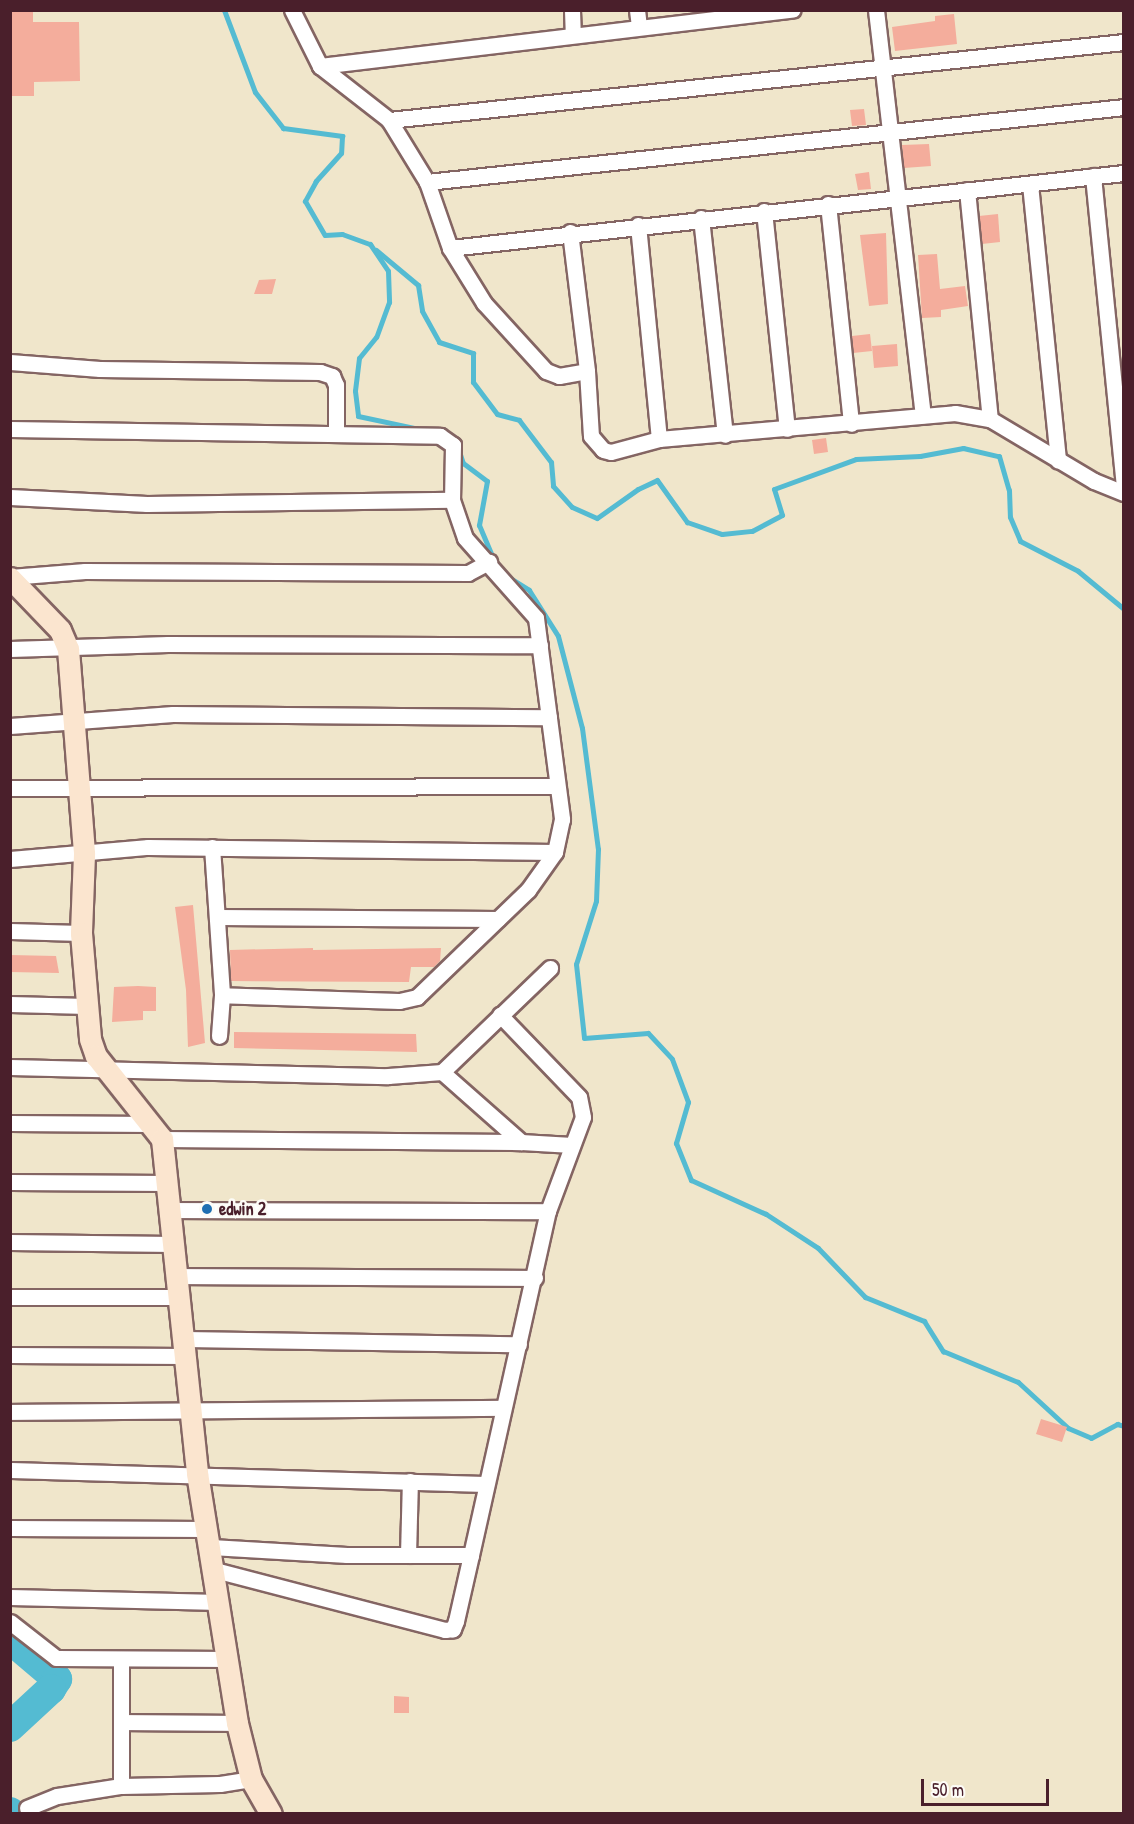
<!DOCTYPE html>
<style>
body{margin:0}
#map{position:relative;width:1134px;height:1824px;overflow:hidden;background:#f0e6cb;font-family:"Patrick Hand",sans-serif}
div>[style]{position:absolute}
.stream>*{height:5px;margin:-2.5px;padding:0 2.5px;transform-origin:2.5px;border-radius:2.5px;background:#54bbd2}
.river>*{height:30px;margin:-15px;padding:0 15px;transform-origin:15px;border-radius:15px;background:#54bbd2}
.building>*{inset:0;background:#f4ad9c}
.roads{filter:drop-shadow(2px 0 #846563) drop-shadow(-2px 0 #846563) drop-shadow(0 2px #846563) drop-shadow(0 -2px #846563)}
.street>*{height:15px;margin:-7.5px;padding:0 7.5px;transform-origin:7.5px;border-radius:7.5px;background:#fff}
.secondary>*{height:21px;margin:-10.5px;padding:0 10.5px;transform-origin:10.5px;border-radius:10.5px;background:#fbe5cf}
.dots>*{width:16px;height:16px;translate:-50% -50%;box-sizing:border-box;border:3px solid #fdfcf7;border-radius:50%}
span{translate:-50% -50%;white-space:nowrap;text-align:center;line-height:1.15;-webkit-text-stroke:5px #fdfcf7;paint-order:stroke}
.poi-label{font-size:18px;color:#4a1f2b;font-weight:700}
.left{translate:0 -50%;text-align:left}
.frame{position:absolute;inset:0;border:12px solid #4a1f2b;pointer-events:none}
.scale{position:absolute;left:921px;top:1779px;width:128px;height:27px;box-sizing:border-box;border:3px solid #4a1f2b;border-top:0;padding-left:8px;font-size:18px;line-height:21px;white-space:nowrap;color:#4a1f2b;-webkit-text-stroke:4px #fdfcf7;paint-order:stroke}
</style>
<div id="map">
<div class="stream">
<i style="left:224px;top:10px;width:88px;rotate:69.3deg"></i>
<i style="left:255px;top:92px;width:46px;rotate:52.1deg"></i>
<i style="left:283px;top:128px;width:60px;rotate:7.7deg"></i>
<i style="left:342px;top:136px;width:17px;rotate:93deg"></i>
<i style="left:341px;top:153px;width:38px;rotate:132deg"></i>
<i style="left:316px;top:181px;width:23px;rotate:119deg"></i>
<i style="left:305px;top:201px;width:39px;rotate:60deg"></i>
<i style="left:325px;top:235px;width:17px;rotate:-3deg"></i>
<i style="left:342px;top:234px;width:30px;rotate:20deg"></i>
<i style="left:370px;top:244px;width:32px;rotate:56deg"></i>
<i style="left:388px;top:271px;width:31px;rotate:88deg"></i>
<i style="left:389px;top:302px;width:37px;rotate:110deg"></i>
<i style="left:376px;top:337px;width:27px;rotate:129deg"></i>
<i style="left:359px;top:358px;width:33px;rotate:97deg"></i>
<i style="left:355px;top:391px;width:25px;rotate:83deg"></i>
<i style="left:358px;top:416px;width:62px;rotate:12deg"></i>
<i style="left:376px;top:250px;width:55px;rotate:39.8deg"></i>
<i style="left:418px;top:285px;width:26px;rotate:81deg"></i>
<i style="left:422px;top:311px;width:35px;rotate:61deg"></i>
<i style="left:439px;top:342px;width:36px;rotate:18deg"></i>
<i style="left:473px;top:353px;width:29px;rotate:90deg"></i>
<i style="left:473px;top:382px;width:40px;rotate:53deg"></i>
<i style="left:497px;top:414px;width:23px;rotate:15deg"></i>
<i style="left:519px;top:420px;width:53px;rotate:52.7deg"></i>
<i style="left:551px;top:462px;width:24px;rotate:85deg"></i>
<i style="left:553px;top:486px;width:28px;rotate:48deg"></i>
<i style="left:572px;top:507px;width:27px;rotate:24deg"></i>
<i style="left:597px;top:518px;width:50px;rotate:-35.3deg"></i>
<i style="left:638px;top:489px;width:21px;rotate:-25deg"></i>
<i style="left:657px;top:480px;width:52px;rotate:54.5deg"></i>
<i style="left:687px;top:522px;width:37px;rotate:19deg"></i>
<i style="left:722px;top:534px;width:30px;rotate:-6deg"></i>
<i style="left:752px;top:531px;width:34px;rotate:-28deg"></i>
<i style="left:782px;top:515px;width:27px;rotate:-107deg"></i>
<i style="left:774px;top:489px;width:87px;rotate:-20.1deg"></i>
<i style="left:856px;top:459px;width:64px;rotate:-2.7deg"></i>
<i style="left:920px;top:456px;width:44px;rotate:-10.5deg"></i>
<i style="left:963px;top:448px;width:37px;rotate:13deg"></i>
<i style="left:999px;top:456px;width:35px;rotate:74deg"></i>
<i style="left:1009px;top:490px;width:27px;rotate:88deg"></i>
<i style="left:1010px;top:517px;width:26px;rotate:67deg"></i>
<i style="left:1020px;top:541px;width:65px;rotate:27.3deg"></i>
<i style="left:1078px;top:571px;width:60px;rotate:39.6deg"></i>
<i style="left:458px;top:448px;width:16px;rotate:72deg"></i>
<i style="left:463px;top:463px;width:30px;rotate:37deg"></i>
<i style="left:487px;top:481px;width:45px;rotate:100.3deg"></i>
<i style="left:479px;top:525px;width:39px;rotate:67deg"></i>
<i style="left:507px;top:576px;width:26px;rotate:32deg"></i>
<i style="left:529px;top:590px;width:54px;rotate:57.8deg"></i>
<i style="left:558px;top:636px;width:95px;rotate:75.4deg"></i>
<i style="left:582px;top:728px;width:122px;rotate:82.5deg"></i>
<i style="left:598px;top:849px;width:52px;rotate:92.2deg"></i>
<i style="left:596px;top:901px;width:66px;rotate:107.6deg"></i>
<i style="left:576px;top:964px;width:74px;rotate:83.8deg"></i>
<i style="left:584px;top:1038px;width:64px;rotate:-4.5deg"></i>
<i style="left:648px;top:1033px;width:35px;rotate:47deg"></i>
<i style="left:672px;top:1059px;width:46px;rotate:69.6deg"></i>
<i style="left:688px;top:1102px;width:43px;rotate:106.3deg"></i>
<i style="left:676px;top:1143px;width:40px;rotate:68deg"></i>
<i style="left:691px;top:1180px;width:82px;rotate:24.4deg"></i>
<i style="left:766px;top:1214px;width:62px;rotate:33.2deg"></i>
<i style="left:818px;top:1248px;width:68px;rotate:46.2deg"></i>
<i style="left:865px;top:1297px;width:64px;rotate:22.1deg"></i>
<i style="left:924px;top:1321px;width:36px;rotate:58deg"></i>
<i style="left:943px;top:1351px;width:81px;rotate:22.5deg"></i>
<i style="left:1018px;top:1382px;width:68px;rotate:42.6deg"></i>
<i style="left:1068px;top:1428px;width:25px;rotate:23deg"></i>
<i style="left:1091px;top:1438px;width:30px;rotate:-28deg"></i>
<i style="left:1117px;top:1424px;width:7px;rotate:16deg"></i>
</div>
<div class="river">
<i style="left:10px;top:1639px;width:62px;rotate:40.4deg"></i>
<i style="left:57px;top:1679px;width:12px;rotate:121deg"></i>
<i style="left:51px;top:1689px;width:56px;rotate:137.2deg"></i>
<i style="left:10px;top:1812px;width:2px;rotate:63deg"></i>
</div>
<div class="building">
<i style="clip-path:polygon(10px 10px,33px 10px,33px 22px,79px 22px,80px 81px,34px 82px,34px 96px,10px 96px)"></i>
<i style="clip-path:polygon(954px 14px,957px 44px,895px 51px,892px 27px,935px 21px,935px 16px)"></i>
<i style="clip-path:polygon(864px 109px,866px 125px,852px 126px,850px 110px)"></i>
<i style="clip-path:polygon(929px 144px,931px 166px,904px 168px,902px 145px)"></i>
<i style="clip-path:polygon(869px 172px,871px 189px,858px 190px,855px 174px)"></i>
<i style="clip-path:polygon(998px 214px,1000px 242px,982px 244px,979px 216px)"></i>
<i style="clip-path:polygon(886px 233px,888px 304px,869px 306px,860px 235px)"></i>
<i style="clip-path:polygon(937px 254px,940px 289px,965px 286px,968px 306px,941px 310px,941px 317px,922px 318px,918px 255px)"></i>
<i style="clip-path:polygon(276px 279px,272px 294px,254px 294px,259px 280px)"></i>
<i style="clip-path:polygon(870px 334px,872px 351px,853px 353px,852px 336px)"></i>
<i style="clip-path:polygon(897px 344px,898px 366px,874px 368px,872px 346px)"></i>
<i style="clip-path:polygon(826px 438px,828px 452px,814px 454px,812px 440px)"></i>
<i style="clip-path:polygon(193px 905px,205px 1043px,188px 1047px,186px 990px,175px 907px)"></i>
<i style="clip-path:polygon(313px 948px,313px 950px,441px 948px,440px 961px,434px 967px,411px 967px,409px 982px,231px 981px,230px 950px)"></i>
<i style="clip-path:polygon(10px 955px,56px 956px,59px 973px,10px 972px)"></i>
<i style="clip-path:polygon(138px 986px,156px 987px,156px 1011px,143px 1011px,143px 1020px,112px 1022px,114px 987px)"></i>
<i style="clip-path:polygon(234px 1032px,416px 1034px,417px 1052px,234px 1048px)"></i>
<i style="clip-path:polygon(1041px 1419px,1067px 1427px,1062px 1442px,1036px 1434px)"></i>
<i style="clip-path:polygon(394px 1696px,409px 1697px,409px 1713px,394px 1713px)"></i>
</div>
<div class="roads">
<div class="street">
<i style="left:292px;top:10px;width:63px;rotate:63.4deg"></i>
<i style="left:320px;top:66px;width:88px;rotate:38deg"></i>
<i style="left:389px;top:120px;width:73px;rotate:58.5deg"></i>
<i style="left:427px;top:182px;width:70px;rotate:70.8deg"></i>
<i style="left:450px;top:248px;width:65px;rotate:58.3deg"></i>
<i style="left:484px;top:303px;width:92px;rotate:47.6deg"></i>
<i style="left:546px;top:371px;width:14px;rotate:21deg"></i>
<i style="left:559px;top:376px;width:28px;rotate:-10deg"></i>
<i style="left:572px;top:10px;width:25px;rotate:88deg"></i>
<i style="left:637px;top:10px;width:16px;rotate:83deg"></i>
<i style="left:876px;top:10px;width:408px;rotate:83.4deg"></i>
<i style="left:320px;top:66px;width:476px;rotate:-6.8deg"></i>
<i style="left:389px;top:120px;width:739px;rotate:-6.06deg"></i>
<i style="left:1093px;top:176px;width:314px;rotate:84.3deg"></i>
<i style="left:427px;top:182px;width:701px;rotate:-6.14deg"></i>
<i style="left:1030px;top:184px;width:278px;rotate:84.2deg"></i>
<i style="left:967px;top:190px;width:230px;rotate:84.3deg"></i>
<i style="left:828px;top:204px;width:221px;rotate:84deg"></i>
<i style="left:764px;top:211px;width:219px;rotate:84deg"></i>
<i style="left:701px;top:218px;width:218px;rotate:83.7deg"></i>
<i style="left:638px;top:225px;width:215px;rotate:84.4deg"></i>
<i style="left:570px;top:232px;width:140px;rotate:83deg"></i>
<i style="left:587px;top:371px;width:65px;rotate:86.5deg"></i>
<i style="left:591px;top:436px;width:18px;rotate:49deg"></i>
<i style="left:603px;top:450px;width:8px;rotate:14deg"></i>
<i style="left:611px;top:452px;width:50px;rotate:-15.2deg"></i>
<i style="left:659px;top:439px;width:297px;rotate:-5deg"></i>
<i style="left:955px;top:413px;width:36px;rotate:10deg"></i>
<i style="left:990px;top:419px;width:121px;rotate:30.8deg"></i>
<i style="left:1094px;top:481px;width:32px;rotate:22deg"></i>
<i style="left:450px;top:248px;width:678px;rotate:-6.35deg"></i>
<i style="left:10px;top:362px;width:90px;rotate:4.4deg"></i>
<i style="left:100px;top:369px;width:220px;rotate:0.8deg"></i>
<i style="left:320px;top:372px;width:13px;rotate:18deg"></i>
<i style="left:332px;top:376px;width:10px;rotate:66deg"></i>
<i style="left:336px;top:385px;width:49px;rotate:90deg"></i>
<i style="left:10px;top:429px;width:430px;rotate:0.9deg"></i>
<i style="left:440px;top:436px;width:16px;rotate:35deg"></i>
<i style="left:453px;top:445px;width:55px;rotate:91deg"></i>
<i style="left:452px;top:500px;width:40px;rotate:71.1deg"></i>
<i style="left:465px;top:538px;width:107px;rotate:48.4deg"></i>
<i style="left:536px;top:618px;width:203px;rotate:82.6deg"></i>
<i style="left:562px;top:819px;width:34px;rotate:102deg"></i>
<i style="left:555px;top:852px;width:47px;rotate:125.4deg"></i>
<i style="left:528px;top:890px;width:154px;rotate:136.1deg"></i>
<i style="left:417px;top:997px;width:18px;rotate:167deg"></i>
<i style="left:399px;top:1001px;width:177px;rotate:-178.1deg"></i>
<i style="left:10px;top:497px;width:137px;rotate:2.9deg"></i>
<i style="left:147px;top:504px;width:305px;rotate:-0.8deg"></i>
<i style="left:10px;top:577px;width:75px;rotate:-4.6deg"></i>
<i style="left:85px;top:571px;width:383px;rotate:0.3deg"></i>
<i style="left:468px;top:573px;width:24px;rotate:-28deg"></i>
<i style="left:10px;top:649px;width:158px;rotate:-1.8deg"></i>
<i style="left:168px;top:644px;width:372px;rotate:0.2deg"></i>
<i style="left:10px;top:726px;width:163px;rotate:-4.2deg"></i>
<i style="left:173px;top:714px;width:376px;rotate:0.5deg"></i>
<i style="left:10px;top:788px;width:547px;rotate:-0.21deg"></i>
<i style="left:212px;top:847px;width:148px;rotate:86.1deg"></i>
<i style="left:222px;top:995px;width:41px;rotate:94.2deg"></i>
<i style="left:10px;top:859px;width:139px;rotate:-5deg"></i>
<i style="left:148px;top:847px;width:407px;rotate:0.7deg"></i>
<i style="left:218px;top:917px;width:280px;rotate:0.4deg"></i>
<i style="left:10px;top:931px;width:71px;rotate:1.6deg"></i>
<i style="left:10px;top:1004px;width:77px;rotate:1.5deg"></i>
<i style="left:10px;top:1067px;width:378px;rotate:1.4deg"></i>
<i style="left:388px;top:1076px;width:54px;rotate:-4.2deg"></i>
<i style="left:442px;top:1072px;width:106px;rotate:41.5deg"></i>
<i style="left:521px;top:1142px;width:51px;rotate:3.4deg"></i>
<i style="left:442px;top:1072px;width:150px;rotate:-43.9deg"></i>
<i style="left:10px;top:1123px;width:142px;rotate:0.4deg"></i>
<i style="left:162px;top:1139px;width:359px;rotate:0.5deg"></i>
<i style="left:10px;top:1182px;width:158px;rotate:0.4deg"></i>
<i style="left:170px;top:1210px;width:378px;rotate:0.2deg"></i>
<i style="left:10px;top:1242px;width:163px;rotate:0.7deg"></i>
<i style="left:177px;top:1276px;width:358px;rotate:0.3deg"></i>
<i style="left:10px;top:1297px;width:170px"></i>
<i style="left:185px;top:1339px;width:334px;rotate:0.9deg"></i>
<i style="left:10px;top:1355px;width:176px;rotate:0.3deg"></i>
<i style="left:10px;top:1412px;width:493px;rotate:-0.5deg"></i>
<i style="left:10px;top:1470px;width:476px;rotate:1.7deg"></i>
<i style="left:10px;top:1528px;width:196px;rotate:0.3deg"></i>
<i style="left:211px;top:1547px;width:136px;rotate:3.4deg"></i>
<i style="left:347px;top:1555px;width:124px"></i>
<i style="left:471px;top:1555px;width:68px;rotate:102.8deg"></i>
<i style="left:456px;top:1621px;width:9px;rotate:111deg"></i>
<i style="left:453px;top:1629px;width:8px;rotate:173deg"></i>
<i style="left:445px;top:1630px;width:239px;rotate:-165.4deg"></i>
<i style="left:408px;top:1555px;width:74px;rotate:-88.5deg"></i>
<i style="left:471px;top:1555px;width:353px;rotate:-77.4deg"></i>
<i style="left:548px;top:1211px;width:100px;rotate:-69.6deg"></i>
<i style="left:583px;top:1117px;width:20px;rotate:-101deg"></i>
<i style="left:579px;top:1097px;width:114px;rotate:-133.9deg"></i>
<i style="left:10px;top:1597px;width:209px;rotate:1.4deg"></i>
<i style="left:10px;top:1622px;width:58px;rotate:38deg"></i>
<i style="left:56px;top:1658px;width:173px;rotate:0.3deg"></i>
<i style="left:123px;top:1722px;width:114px;rotate:0.5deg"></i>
<i style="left:121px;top:1786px;width:125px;rotate:-90deg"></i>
<i style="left:27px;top:1808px;width:32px;rotate:-22deg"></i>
<i style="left:57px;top:1796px;width:65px;rotate:-8.9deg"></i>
<i style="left:121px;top:1786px;width:99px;rotate:-1.2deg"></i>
<i style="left:220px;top:1784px;width:31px;rotate:-9deg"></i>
</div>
<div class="secondary">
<i style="left:10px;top:578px;width:72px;rotate:46.1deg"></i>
<i style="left:60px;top:630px;width:21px;rotate:67deg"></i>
<i style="left:68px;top:649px;width:206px;rotate:85.5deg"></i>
<i style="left:84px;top:854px;width:79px;rotate:92.2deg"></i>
<i style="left:81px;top:933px;width:106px;rotate:85.1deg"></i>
<i style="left:90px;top:1039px;width:18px;rotate:71deg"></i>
<i style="left:96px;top:1056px;width:106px;rotate:51.5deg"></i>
<i style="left:162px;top:1139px;width:336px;rotate:84deg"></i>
<i style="left:197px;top:1473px;width:253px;rotate:80.9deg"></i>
<i style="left:237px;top:1723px;width:58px;rotate:76deg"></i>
<i style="left:251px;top:1779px;width:40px;rotate:60.3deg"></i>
</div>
</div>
<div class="dots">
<i style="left:207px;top:1209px;background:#1f6fb2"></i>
</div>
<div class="poi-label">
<span class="left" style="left:219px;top:1209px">edwin 2</span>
</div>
<div class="frame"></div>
<div class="scale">50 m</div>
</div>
